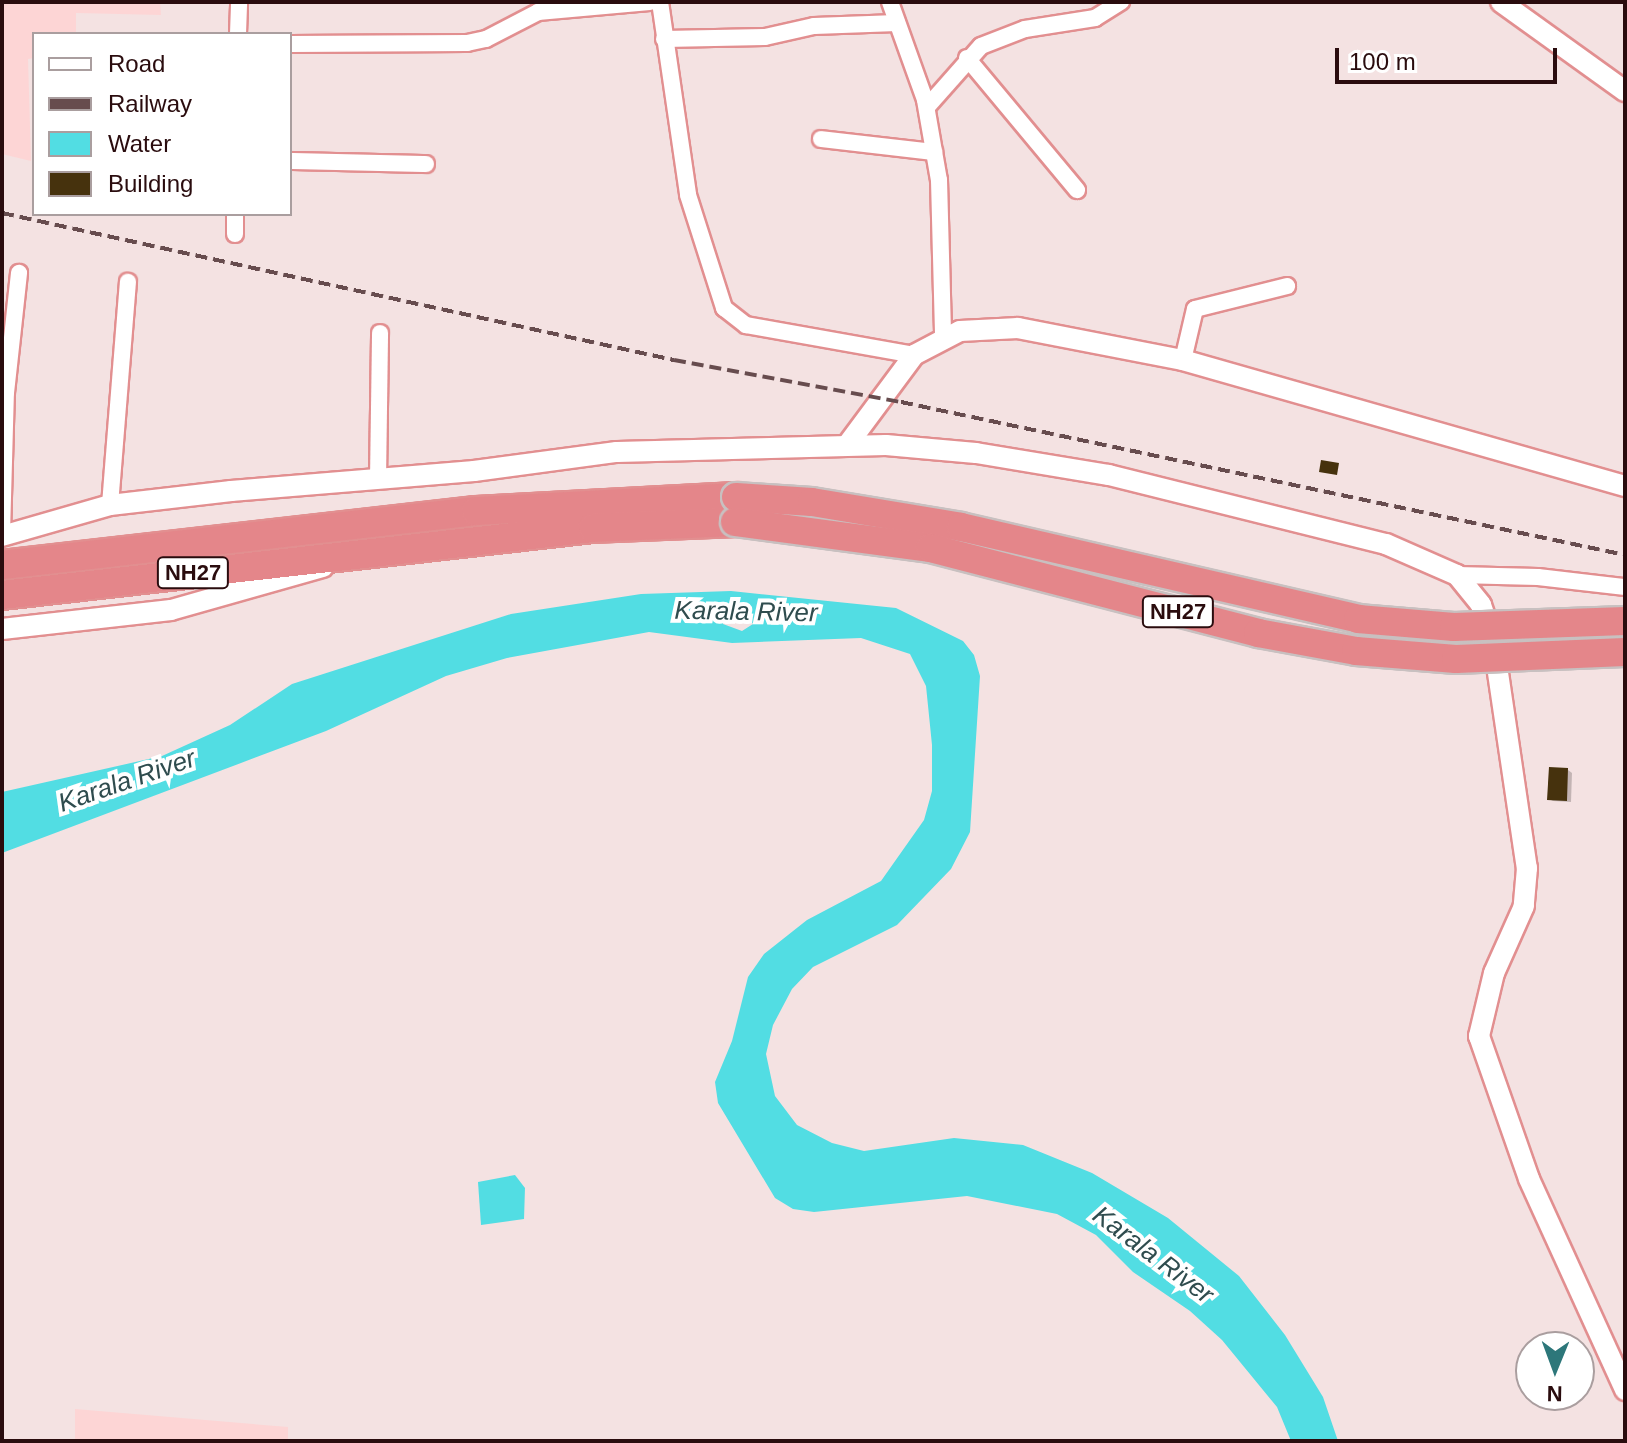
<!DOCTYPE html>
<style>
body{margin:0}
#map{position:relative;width:1627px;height:1443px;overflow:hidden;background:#f4e2e2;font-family:Helvetica,sans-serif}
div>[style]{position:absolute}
.built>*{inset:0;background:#fdd5d5}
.water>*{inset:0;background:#52dde3}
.shadow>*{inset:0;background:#0003}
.building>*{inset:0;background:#46320d}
.roads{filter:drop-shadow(2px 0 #e28f90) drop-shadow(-2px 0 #e28f90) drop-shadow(0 2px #e28f90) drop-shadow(0 -2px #e28f90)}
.minor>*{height:16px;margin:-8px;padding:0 8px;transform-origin:8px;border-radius:8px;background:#fff}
.tertiary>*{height:20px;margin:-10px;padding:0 10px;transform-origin:10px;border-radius:10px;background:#fff}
.trunk>*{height:28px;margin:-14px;padding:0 14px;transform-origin:14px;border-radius:14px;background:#e4868a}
.rail>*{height:4px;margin-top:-2px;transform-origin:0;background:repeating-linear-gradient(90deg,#674c4e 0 12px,transparent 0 18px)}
.bridges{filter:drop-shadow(2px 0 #c8c0c0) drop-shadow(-2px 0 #c8c0c0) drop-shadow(0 2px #c8c0c0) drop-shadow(0 -2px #c8c0c0)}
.trunk-bridge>*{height:28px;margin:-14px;padding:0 14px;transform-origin:14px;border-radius:14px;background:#e4868a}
span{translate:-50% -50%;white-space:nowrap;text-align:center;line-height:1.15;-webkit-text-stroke:8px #fff;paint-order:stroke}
.shield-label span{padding:2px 6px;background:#fff;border:2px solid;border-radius:6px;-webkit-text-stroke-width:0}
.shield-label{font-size:22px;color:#2a0c0e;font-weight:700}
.water-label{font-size:26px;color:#2f4c4e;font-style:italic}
.frame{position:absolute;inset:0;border:4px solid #2a0c0e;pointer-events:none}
.legend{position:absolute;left:32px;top:32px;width:260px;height:184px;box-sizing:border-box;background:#fff;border:2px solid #aa9e9f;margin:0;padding:10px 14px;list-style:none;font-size:24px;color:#2a0c0e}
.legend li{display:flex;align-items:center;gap:16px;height:40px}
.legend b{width:40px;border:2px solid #aa9e9f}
.north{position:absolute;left:1515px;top:1331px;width:80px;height:80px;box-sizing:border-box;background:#fff;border:2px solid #aa9e9f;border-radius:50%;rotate:181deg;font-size:22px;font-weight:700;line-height:32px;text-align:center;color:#2a0c0e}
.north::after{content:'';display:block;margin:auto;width:28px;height:36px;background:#2d777a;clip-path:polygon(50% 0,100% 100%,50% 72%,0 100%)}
.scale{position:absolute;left:1335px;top:48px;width:222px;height:36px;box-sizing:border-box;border:4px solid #2a0c0e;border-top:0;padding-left:10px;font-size:24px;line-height:28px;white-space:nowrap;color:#2a0c0e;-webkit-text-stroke:6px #fff;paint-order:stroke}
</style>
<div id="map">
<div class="built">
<i style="clip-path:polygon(2px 2px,160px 2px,161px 15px,76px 13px,76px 34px,34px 34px,34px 58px,28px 59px,31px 161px,2px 154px)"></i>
<i style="clip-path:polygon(75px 1409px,288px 1427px,288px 1441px,75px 1441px)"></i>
</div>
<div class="water">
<i style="clip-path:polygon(evenodd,731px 591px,896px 608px,963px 641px,974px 655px,980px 676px,970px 832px,951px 869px,897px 925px,813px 967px,792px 989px,773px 1025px,766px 1054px,775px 1096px,797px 1125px,832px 1143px,864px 1151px,954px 1138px,1023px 1145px,1092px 1173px,1168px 1218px,1239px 1276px,1285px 1335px,1323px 1397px,1338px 1441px,1291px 1441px,1277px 1407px,1222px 1340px,1190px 1311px,1133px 1272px,1096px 1235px,1057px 1214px,967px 1196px,814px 1212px,793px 1209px,775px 1198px,718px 1103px,715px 1082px,732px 1041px,748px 977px,764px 954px,807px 920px,881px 881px,924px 820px,932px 791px,932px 745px,926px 686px,910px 654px,861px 638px,732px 643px,649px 632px,507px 658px,446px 676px,326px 731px,2px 853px,2px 792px,162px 756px,230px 725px,292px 684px,511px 614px,641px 594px,731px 591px,735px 612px,748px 616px,753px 624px,742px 631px,723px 624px,723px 614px,735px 612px)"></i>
<i style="clip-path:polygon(515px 1175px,525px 1188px,524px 1219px,481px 1225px,478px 1182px)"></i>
</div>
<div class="shadow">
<i style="clip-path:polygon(1568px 770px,1572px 773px,1571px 802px,1553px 801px,1549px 799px)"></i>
</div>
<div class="building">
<i style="clip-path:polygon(1321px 460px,1339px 463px,1337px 475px,1319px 472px)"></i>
<i style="clip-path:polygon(1549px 767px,1568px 768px,1567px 801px,1547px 800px)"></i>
</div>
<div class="roads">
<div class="minor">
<i style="left:660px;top:2px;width:195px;rotate:81.7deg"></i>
<i style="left:688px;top:195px;width:119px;rotate:72.3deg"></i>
<i style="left:724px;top:308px;width:28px;rotate:38deg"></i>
<i style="left:746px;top:325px;width:171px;rotate:10.1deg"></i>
<i style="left:890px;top:2px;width:104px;rotate:70.3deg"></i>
<i style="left:925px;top:100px;width:81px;rotate:80.1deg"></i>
<i style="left:939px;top:180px;width:157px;rotate:88.5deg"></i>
<i style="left:238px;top:34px;width:32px;rotate:-88deg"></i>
<i style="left:664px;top:39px;width:101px;rotate:-1.1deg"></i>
<i style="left:765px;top:37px;width:50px;rotate:-12.7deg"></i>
<i style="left:814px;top:26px;width:83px;rotate:-2.1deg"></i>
<i style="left:290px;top:44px;width:177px;rotate:-0.3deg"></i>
<i style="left:467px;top:43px;width:19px;rotate:-12deg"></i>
<i style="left:486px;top:39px;width:59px;rotate:-27.4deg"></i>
<i style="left:538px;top:12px;width:112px;rotate:-5.1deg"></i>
<i style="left:967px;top:58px;width:172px;rotate:50.2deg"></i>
<i style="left:927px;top:107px;width:81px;rotate:-48.5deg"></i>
<i style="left:981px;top:46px;width:47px;rotate:-21.1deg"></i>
<i style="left:1025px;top:29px;width:71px;rotate:-8.9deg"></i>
<i style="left:1095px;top:18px;width:31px;rotate:-32deg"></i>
<i style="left:821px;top:139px;width:114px;rotate:6.6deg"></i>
<i style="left:290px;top:161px;width:136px;rotate:1.3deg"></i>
<i style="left:235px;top:234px;width:20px;rotate:-90deg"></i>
<i style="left:1183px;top:360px;width:52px;rotate:-76.8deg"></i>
<i style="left:1195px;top:309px;width:95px;rotate:-14deg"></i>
<i style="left:378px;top:480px;width:147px;rotate:-89.2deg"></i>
<i style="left:110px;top:505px;width:224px;rotate:-85.4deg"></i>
<i style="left:2px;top:533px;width:140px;rotate:-88.4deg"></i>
<i style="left:6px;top:393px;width:121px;rotate:-83.8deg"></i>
<i style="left:1457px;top:575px;width:81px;rotate:1.4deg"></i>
<i style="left:1538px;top:577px;width:88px;rotate:6.6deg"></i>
</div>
<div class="tertiary">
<i style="left:1501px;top:2px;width:153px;rotate:35.7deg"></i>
<i style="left:848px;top:444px;width:111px;rotate:-53.4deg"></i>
<i style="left:914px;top:355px;width:52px;rotate:-27.6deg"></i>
<i style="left:960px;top:331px;width:58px;rotate:-3deg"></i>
<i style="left:1018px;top:328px;width:168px;rotate:11deg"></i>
<i style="left:1183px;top:360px;width:460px;rotate:15.9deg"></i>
<i style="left:2px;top:536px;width:112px;rotate:-16deg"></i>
<i style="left:110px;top:505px;width:122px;rotate:-6.6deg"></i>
<i style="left:231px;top:491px;width:244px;rotate:-4.7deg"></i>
<i style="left:474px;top:471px;width:144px;rotate:-7.6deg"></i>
<i style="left:617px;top:452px;width:269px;rotate:-1.5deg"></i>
<i style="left:886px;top:445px;width:90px;rotate:5.1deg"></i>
<i style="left:976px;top:453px;width:135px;rotate:9.4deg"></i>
<i style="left:1109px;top:475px;width:285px;rotate:14deg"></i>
<i style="left:1386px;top:544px;width:77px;rotate:23.6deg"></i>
<i style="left:1457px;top:575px;width:38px;rotate:51deg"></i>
<i style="left:1481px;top:605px;width:36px;rotate:71deg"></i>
<i style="left:1493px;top:639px;width:232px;rotate:81.6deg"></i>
<i style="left:1527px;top:868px;width:38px;rotate:95deg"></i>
<i style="left:1524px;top:906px;width:73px;rotate:114.1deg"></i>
<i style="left:1494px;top:973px;width:65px;rotate:103.4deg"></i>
<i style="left:1479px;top:1036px;width:151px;rotate:70.7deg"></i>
<i style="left:1529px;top:1179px;width:232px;rotate:65.5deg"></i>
<i style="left:2px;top:629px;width:170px;rotate:-6.4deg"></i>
<i style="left:171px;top:610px;width:158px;rotate:-15.8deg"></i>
</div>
<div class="trunk">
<i style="left:2px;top:565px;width:477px;rotate:-6.5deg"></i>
<i style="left:476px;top:511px;width:260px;rotate:-3.1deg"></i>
<i style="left:2px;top:595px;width:595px;rotate:-6.47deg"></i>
<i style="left:593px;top:528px;width:142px;rotate:-2.4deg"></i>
</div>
</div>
<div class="rail">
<i style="left:2px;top:213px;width:688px;rotate:12.34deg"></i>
<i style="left:674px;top:360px;width:231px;rotate:10.5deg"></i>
<i style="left:901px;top:402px;width:740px;rotate:11.93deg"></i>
</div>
<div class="bridges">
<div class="trunk-bridge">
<i style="left:736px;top:497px;width:76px;rotate:3.8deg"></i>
<i style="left:812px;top:502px;width:151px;rotate:9.5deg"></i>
<i style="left:961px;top:527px;width:408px;rotate:13deg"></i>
<i style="left:1358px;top:619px;width:96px;rotate:4.8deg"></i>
<i style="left:1454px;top:627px;width:171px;rotate:-2deg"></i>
<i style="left:735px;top:522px;width:197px;rotate:7.6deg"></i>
<i style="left:930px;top:548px;width:339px;rotate:14.5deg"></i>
<i style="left:1258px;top:633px;width:100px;rotate:10.4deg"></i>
<i style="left:1356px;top:651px;width:100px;rotate:4.6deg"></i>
<i style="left:1456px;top:659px;width:169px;rotate:-2.4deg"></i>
</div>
</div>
<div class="shield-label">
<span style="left:193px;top:573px">NH27</span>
<span style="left:1178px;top:612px">NH27</span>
</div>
<div class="water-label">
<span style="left:746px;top:612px;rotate:1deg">Karala River</span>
<span style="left:127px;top:781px;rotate:-19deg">Karala River</span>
<span style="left:1153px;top:1255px;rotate:37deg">Karala River</span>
</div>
<div class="frame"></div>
<ul class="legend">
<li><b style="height:10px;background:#fff"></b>Road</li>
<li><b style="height:10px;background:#674c4e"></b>Railway</li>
<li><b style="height:22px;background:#52dde3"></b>Water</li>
<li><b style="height:22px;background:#46320d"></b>Building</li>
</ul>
<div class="north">N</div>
<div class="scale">100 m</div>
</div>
